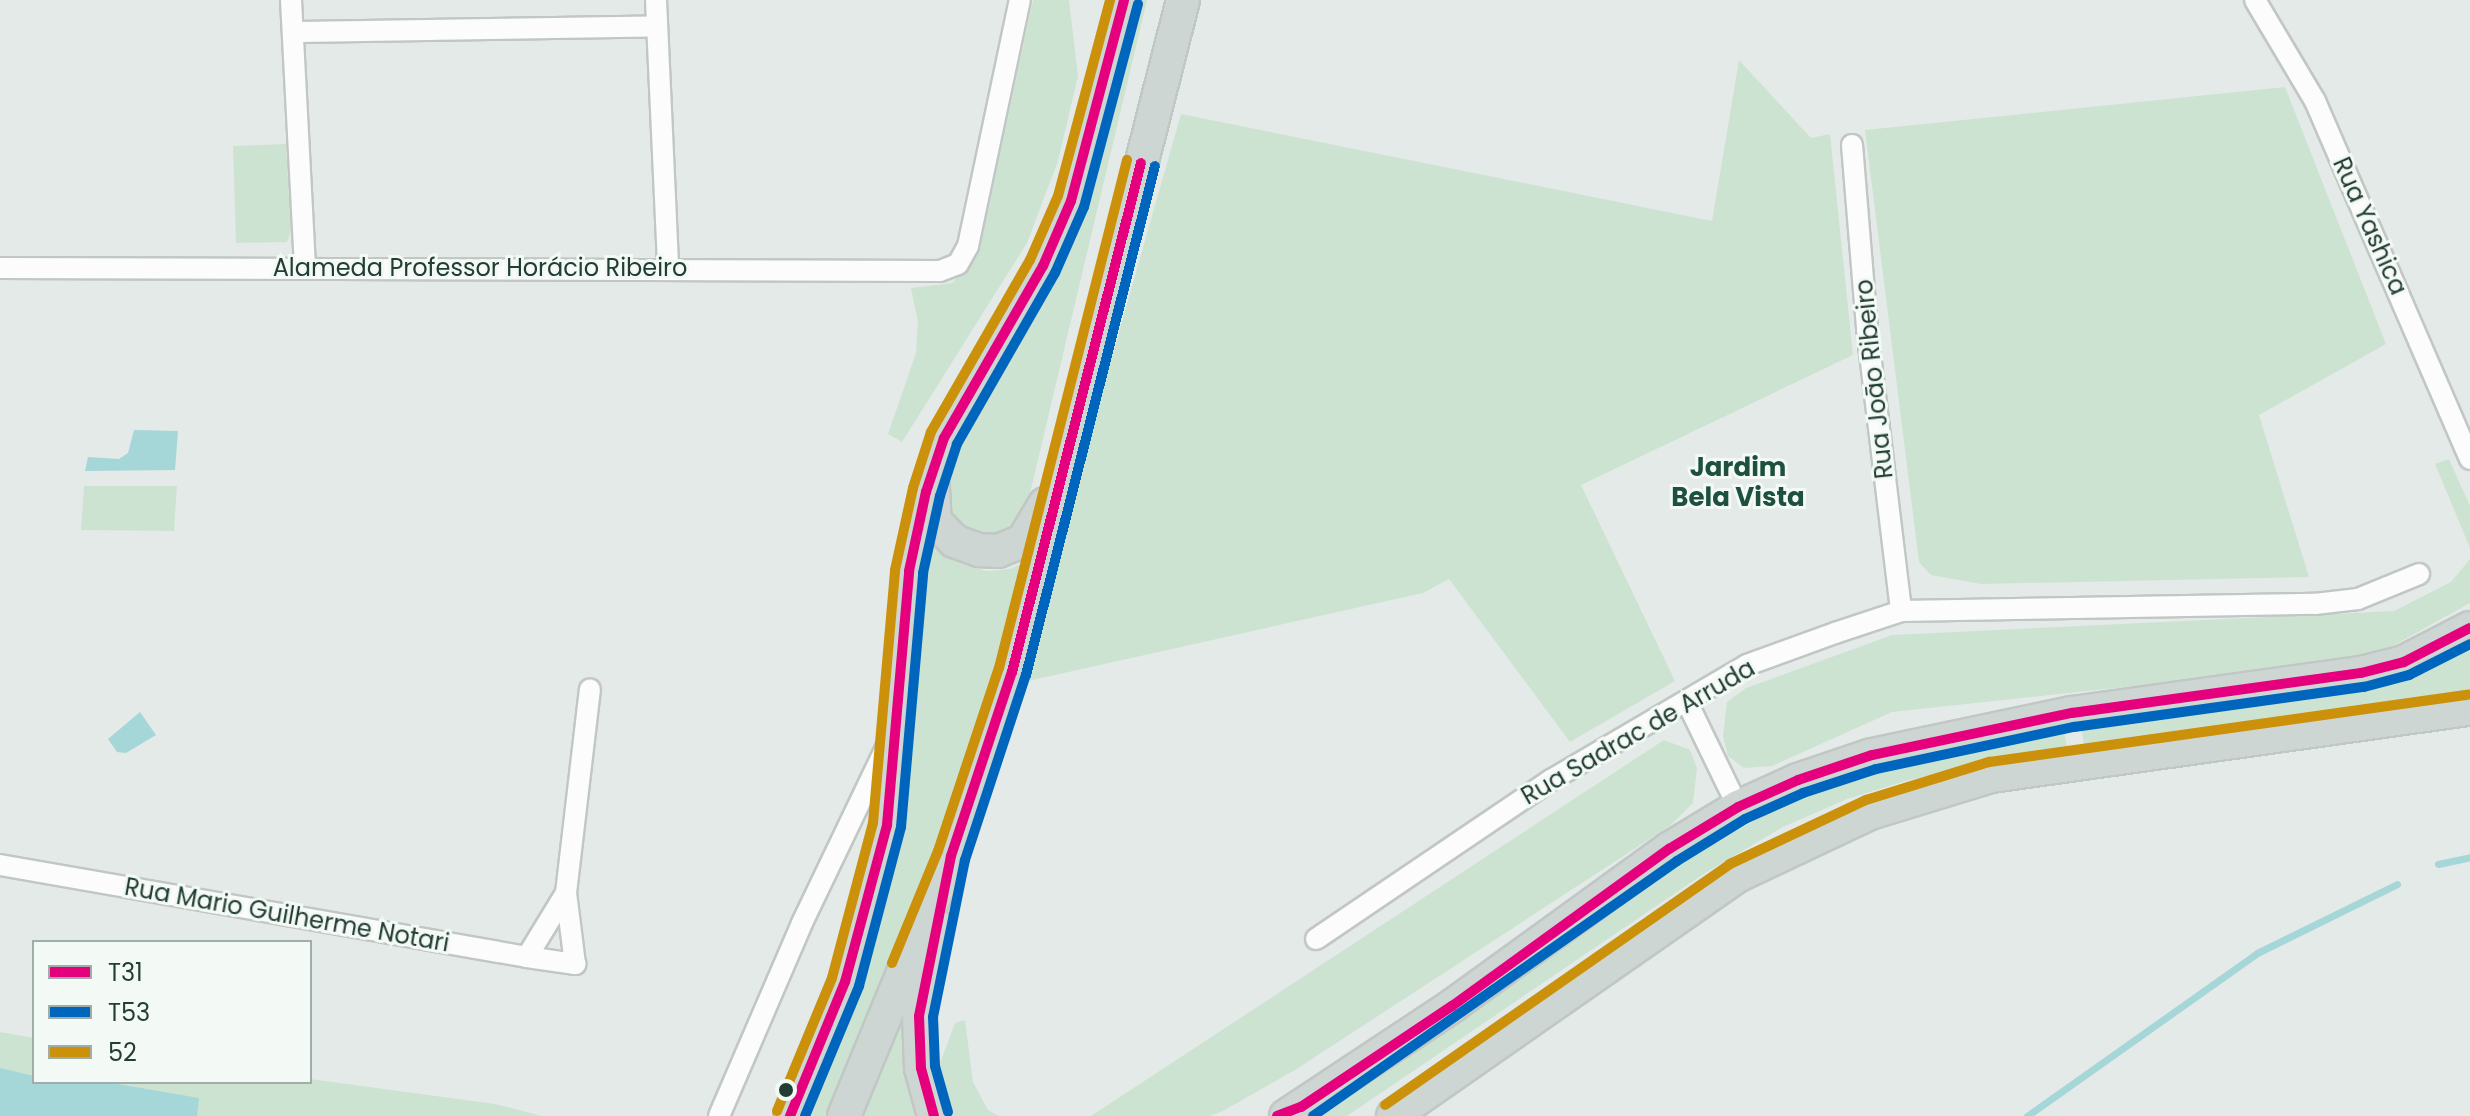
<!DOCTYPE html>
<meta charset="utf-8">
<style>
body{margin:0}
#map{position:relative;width:2470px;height:1116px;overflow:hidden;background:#e4eae7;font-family:Poppins,sans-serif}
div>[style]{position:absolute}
.green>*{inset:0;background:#cde3d2}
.water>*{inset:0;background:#a5d6d8}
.stream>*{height:7px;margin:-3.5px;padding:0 3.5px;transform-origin:3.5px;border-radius:3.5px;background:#a5d6d8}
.roads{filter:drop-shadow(2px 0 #c1c7c4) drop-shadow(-2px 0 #c1c7c4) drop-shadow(0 2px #c1c7c4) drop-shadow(0 -2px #c1c7c4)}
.minor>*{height:20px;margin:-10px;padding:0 10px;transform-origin:10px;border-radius:10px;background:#fbfcfb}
.primary>*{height:32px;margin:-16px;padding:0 16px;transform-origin:16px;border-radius:16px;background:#ced6d3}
.bus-1>*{height:10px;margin:-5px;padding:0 5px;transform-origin:5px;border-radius:5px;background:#e5007d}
.bus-2>*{height:10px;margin:-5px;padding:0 5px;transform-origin:5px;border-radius:5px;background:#0065bd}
.bus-3>*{height:10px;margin:-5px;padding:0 5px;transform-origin:5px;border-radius:5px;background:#cc910a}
.dots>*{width:22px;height:22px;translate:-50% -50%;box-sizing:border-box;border:4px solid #f3f9f5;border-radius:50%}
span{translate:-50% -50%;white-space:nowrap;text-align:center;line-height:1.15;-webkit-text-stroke:6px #f3f9f5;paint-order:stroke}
.street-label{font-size:24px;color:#223d34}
.neighbourhood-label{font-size:26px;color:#1e503f;font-weight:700}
.legend{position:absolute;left:32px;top:940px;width:280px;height:144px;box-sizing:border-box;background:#f3f9f5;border:2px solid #9faea8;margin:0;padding:10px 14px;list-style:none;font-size:24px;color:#223d34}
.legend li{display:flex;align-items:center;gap:16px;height:40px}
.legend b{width:40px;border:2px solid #9faea8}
</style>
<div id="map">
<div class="green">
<i style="clip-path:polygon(1033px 0,1069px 0,1078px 76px,1058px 161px,1027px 243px,902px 442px,888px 434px,916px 353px,918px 322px,911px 288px,952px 283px,968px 266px,988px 211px)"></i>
<i style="clip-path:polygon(1136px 0,1147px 0,1028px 502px,1023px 516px,1007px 529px,990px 536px,970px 533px,952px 520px,943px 496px,948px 472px,971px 415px,1051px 284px,1075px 233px)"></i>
<i style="clip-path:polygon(1739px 60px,1811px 138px,1830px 134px,1853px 355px,1581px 485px,1675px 681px,1570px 742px,1449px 579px,1423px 593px,1019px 683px,1181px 114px,1712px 221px)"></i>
<i style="clip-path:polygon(2285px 87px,2386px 344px,2259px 415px,2309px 577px,1981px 584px,1931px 575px,1919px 562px,1865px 130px)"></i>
<i style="clip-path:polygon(286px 144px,291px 232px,287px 242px,236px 243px,233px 146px)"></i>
<i style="clip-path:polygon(2449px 459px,2470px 506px,2470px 548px,2435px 464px)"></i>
<i style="clip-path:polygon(84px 486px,177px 486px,174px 531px,81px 530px)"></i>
<i style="clip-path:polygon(929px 527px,945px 554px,962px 564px,987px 571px,1010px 569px,1033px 558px,960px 784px,852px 1056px,825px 1116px,802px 1116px,872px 947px,898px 832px,915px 725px)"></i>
<i style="clip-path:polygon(2470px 559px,2470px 603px,2382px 652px,2320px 666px,1892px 712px,1772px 766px,1744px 768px,1728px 756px,1723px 736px,1727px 702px,1746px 688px,1892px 635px,2394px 611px,2451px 582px)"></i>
<i style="clip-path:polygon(2470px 645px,2470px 694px,2084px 747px,2081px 722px,2412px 671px)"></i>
<i style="clip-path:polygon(2063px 726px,2067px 747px,1909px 780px,1847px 799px,1783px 827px,1705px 873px,1347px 1116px,1304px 1116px,1688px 858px,1759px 818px,1830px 784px,1907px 759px)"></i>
<i style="clip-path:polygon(1664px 740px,1690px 750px,1697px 768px,1693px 803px,1671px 825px,1295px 1070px,1223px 1111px,1210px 1116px,1091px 1116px)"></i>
<i style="clip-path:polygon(906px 990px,904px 1066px,916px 1116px,860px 1116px)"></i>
<i style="clip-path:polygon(965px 1020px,973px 1082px,988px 1110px,999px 1116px,953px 1116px,946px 1105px,937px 1071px,955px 1023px)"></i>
<i style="clip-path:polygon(0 1032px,34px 1038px,34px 1082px,310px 1079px,495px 1104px,542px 1116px,0 1116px)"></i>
</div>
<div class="water">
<i style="clip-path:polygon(134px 430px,178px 431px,175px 470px,85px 471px,88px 457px,119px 459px,128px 453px)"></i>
<i style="clip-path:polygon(140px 712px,156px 735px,126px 753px,117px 752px,108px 739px)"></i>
<i style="clip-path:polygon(0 1068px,34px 1076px,34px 1082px,106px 1082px,199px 1098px,197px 1116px,0 1116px)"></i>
</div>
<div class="stream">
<i style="left:2438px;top:864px;width:33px;rotate:-12deg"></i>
<i style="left:2027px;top:1116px;width:282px;rotate:-35.3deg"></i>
<i style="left:2257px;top:953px;width:156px;rotate:-26.2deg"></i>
</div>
<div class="roads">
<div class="minor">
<i style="left:291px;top:0;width:268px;rotate:87deg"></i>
<i style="left:656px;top:0;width:267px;rotate:87.4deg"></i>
<i style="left:2255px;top:0;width:117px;rotate:59.3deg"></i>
<i style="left:2315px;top:101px;width:390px;rotate:66.6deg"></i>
<i style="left:293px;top:32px;width:363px;rotate:-0.9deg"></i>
<i style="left:1852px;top:145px;width:185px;rotate:85.3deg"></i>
<i style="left:1867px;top:329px;width:284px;rotate:83.1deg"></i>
<i style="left:0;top:268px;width:940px;rotate:0.18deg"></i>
<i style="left:940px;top:271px;width:19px;rotate:-21deg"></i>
<i style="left:958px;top:264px;width:21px;rotate:-61deg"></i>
<i style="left:968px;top:246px;width:251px;rotate:-78.1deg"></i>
<i style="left:1687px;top:702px;width:117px;rotate:64.1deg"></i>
<i style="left:0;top:865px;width:535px;rotate:9.9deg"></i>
<i style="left:527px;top:957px;width:49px;rotate:8.3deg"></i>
<i style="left:575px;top:964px;width:72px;rotate:-97.2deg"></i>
<i style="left:566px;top:893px;width:75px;rotate:121.4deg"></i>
<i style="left:566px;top:893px;width:205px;rotate:-83.3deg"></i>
<i style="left:1316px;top:939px;width:284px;rotate:-34.1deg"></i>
<i style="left:1551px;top:780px;width:227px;rotate:-30.4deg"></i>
<i style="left:1747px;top:665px;width:94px;rotate:-20deg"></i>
<i style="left:1835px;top:633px;width:70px;rotate:-18.4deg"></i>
<i style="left:1901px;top:611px;width:414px;rotate:-1deg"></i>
<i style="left:2315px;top:604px;width:43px;rotate:-6.6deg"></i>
<i style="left:2358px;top:599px;width:66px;rotate:-22.3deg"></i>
<i style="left:719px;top:1116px;width:210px;rotate:-66.7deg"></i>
<i style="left:802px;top:923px;width:194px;rotate:-64.4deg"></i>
</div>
<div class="primary">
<i style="left:933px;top:488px;width:33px;rotate:87deg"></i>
<i style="left:935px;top:521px;width:28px;rotate:46deg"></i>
<i style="left:954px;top:541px;width:27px;rotate:20deg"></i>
<i style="left:979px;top:550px;width:19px;rotate:3deg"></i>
<i style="left:998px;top:551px;width:27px;rotate:-22deg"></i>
<i style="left:1023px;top:541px;width:43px;rotate:-59.3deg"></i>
<i style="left:790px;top:1116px;width:145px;rotate:-67.7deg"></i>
<i style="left:845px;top:982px;width:163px;rotate:-75deg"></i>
<i style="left:887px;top:825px;width:255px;rotate:-85deg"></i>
<i style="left:909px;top:571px;width:81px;rotate:-77.9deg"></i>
<i style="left:926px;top:492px;width:57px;rotate:-71.6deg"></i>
<i style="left:944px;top:438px;width:198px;rotate:-60.1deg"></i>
<i style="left:1043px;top:266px;width:71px;rotate:-66.7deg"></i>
<i style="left:1071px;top:201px;width:208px;rotate:-75.2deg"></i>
<i style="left:844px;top:1116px;width:281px;rotate:-67.6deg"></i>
<i style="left:951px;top:856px;width:194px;rotate:-71.7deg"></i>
<i style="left:1012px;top:672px;width:693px;rotate:-75.72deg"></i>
<i style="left:934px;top:1116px;width:50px;rotate:-105.2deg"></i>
<i style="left:921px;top:1068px;width:52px;rotate:-92.2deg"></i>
<i style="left:919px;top:1016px;width:91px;rotate:-78.6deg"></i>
<i style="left:1286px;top:1116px;width:199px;rotate:-33.5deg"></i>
<i style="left:1452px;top:1006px;width:268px;rotate:-35.9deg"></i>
<i style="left:1669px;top:849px;width:81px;rotate:-31.3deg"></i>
<i style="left:1738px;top:807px;width:66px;rotate:-24.2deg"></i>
<i style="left:1798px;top:780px;width:78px;rotate:-18.7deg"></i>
<i style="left:1872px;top:755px;width:204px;rotate:-11.9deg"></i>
<i style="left:2072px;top:713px;width:292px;rotate:-7.9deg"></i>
<i style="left:2361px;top:673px;width:44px;rotate:-14.3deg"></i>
<i style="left:2404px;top:662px;width:74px;rotate:-27.3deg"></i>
<i style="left:1393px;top:1116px;width:419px;rotate:-34.9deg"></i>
<i style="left:1737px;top:876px;width:147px;rotate:-25.3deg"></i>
<i style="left:1870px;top:813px;width:127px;rotate:-17deg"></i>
<i style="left:1991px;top:776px;width:484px;rotate:-8deg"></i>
</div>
</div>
<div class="bus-1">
<i style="left:790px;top:1116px;width:145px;rotate:-67.7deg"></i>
<i style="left:845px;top:982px;width:163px;rotate:-75deg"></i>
<i style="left:887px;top:825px;width:255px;rotate:-85deg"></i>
<i style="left:909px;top:571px;width:81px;rotate:-77.9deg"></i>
<i style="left:926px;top:492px;width:57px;rotate:-71.6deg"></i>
<i style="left:944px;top:438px;width:198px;rotate:-60.1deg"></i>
<i style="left:1043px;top:266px;width:71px;rotate:-66.7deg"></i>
<i style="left:1071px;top:201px;width:208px;rotate:-75.2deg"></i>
<i style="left:934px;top:1116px;width:50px;rotate:-105.2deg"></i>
<i style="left:921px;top:1068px;width:52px;rotate:-92.2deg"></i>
<i style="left:919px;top:1016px;width:163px;rotate:-78.7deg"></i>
<i style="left:951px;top:856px;width:194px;rotate:-71.7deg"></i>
<i style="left:1012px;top:672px;width:525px;rotate:-75.78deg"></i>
<i style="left:1277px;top:1116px;width:26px;rotate:-21deg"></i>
<i style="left:1301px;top:1107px;width:182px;rotate:-33.8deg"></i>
<i style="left:1452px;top:1006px;width:268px;rotate:-35.9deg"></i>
<i style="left:1669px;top:849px;width:81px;rotate:-31.3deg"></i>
<i style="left:1738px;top:807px;width:66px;rotate:-24.2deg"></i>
<i style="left:1798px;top:780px;width:78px;rotate:-18.7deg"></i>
<i style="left:1872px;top:755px;width:204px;rotate:-11.9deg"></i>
<i style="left:2072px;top:713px;width:292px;rotate:-7.9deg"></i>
<i style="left:2361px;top:673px;width:44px;rotate:-14.3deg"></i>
<i style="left:2404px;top:662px;width:74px;rotate:-27.3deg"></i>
</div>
<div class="bus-2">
<i style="left:948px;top:1112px;width:48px;rotate:-105.8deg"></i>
<i style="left:935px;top:1066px;width:49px;rotate:-92.3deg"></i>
<i style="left:933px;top:1017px;width:160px;rotate:-78.5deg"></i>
<i style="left:965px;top:860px;width:195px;rotate:-71.8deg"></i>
<i style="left:1026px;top:675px;width:525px;rotate:-75.78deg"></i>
<i style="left:805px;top:1116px;width:141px;rotate:-67.4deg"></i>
<i style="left:859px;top:986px;width:164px;rotate:-75.2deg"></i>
<i style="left:901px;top:827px;width:255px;rotate:-85deg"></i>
<i style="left:923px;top:573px;width:79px;rotate:-77.6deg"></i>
<i style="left:940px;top:496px;width:55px;rotate:-71.9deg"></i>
<i style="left:957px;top:444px;width:197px;rotate:-60.2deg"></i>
<i style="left:1055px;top:273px;width:72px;rotate:-66.3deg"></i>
<i style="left:1084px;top:207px;width:210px;rotate:-75.1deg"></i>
<i style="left:1313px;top:1116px;width:444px;rotate:-35deg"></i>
<i style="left:1677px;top:861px;width:80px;rotate:-31.7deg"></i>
<i style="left:1745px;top:819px;width:64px;rotate:-24.1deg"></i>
<i style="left:1803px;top:793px;width:77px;rotate:-18.2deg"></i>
<i style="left:1876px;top:769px;width:202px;rotate:-12deg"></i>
<i style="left:2074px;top:727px;width:293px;rotate:-7.9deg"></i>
<i style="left:2364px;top:687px;width:47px;rotate:-14.9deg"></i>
<i style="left:2409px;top:675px;width:68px;rotate:-26.9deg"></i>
</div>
<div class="bus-3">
<i style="left:892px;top:963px;width:121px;rotate:-67.7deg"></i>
<i style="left:938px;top:851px;width:193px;rotate:-71.6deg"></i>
<i style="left:999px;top:668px;width:524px;rotate:-75.86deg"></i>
<i style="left:1385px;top:1105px;width:421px;rotate:-34.9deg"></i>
<i style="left:1730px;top:864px;width:150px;rotate:-25.2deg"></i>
<i style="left:1866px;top:800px;width:129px;rotate:-17.2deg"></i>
<i style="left:1989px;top:762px;width:484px;rotate:-8deg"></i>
<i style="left:777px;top:1111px;width:144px;rotate:-67.5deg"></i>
<i style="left:832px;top:978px;width:160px;rotate:-75.2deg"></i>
<i style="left:873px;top:823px;width:254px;rotate:-85deg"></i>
<i style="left:895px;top:570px;width:84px;rotate:-77.6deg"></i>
<i style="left:913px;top:488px;width:59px;rotate:-72.2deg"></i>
<i style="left:931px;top:432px;width:198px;rotate:-60.1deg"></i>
<i style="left:1030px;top:260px;width:70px;rotate:-66.4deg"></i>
<i style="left:1058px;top:196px;width:203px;rotate:-75.1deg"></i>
</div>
<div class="dots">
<i style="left:786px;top:1090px;background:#223d34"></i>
</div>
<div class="street-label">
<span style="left:2370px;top:226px;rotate:66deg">Rua Yashica</span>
<span style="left:480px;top:268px">Alameda Professor Horácio Ribeiro</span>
<span style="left:1874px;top:379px;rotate:-96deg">Rua Joāo Ribeiro</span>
<span style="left:1638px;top:732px;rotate:-30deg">Rua Sadrac de Arruda</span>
<span style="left:287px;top:915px;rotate:10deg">Rua Mario Guilherme Notari</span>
</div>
<div class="neighbourhood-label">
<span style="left:1738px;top:483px">Jardim<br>Bela Vista</span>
</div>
<ul class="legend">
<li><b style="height:10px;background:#e5007d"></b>T31</li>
<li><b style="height:10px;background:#0065bd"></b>T53</li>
<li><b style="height:10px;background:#cc910a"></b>52</li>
</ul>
</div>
